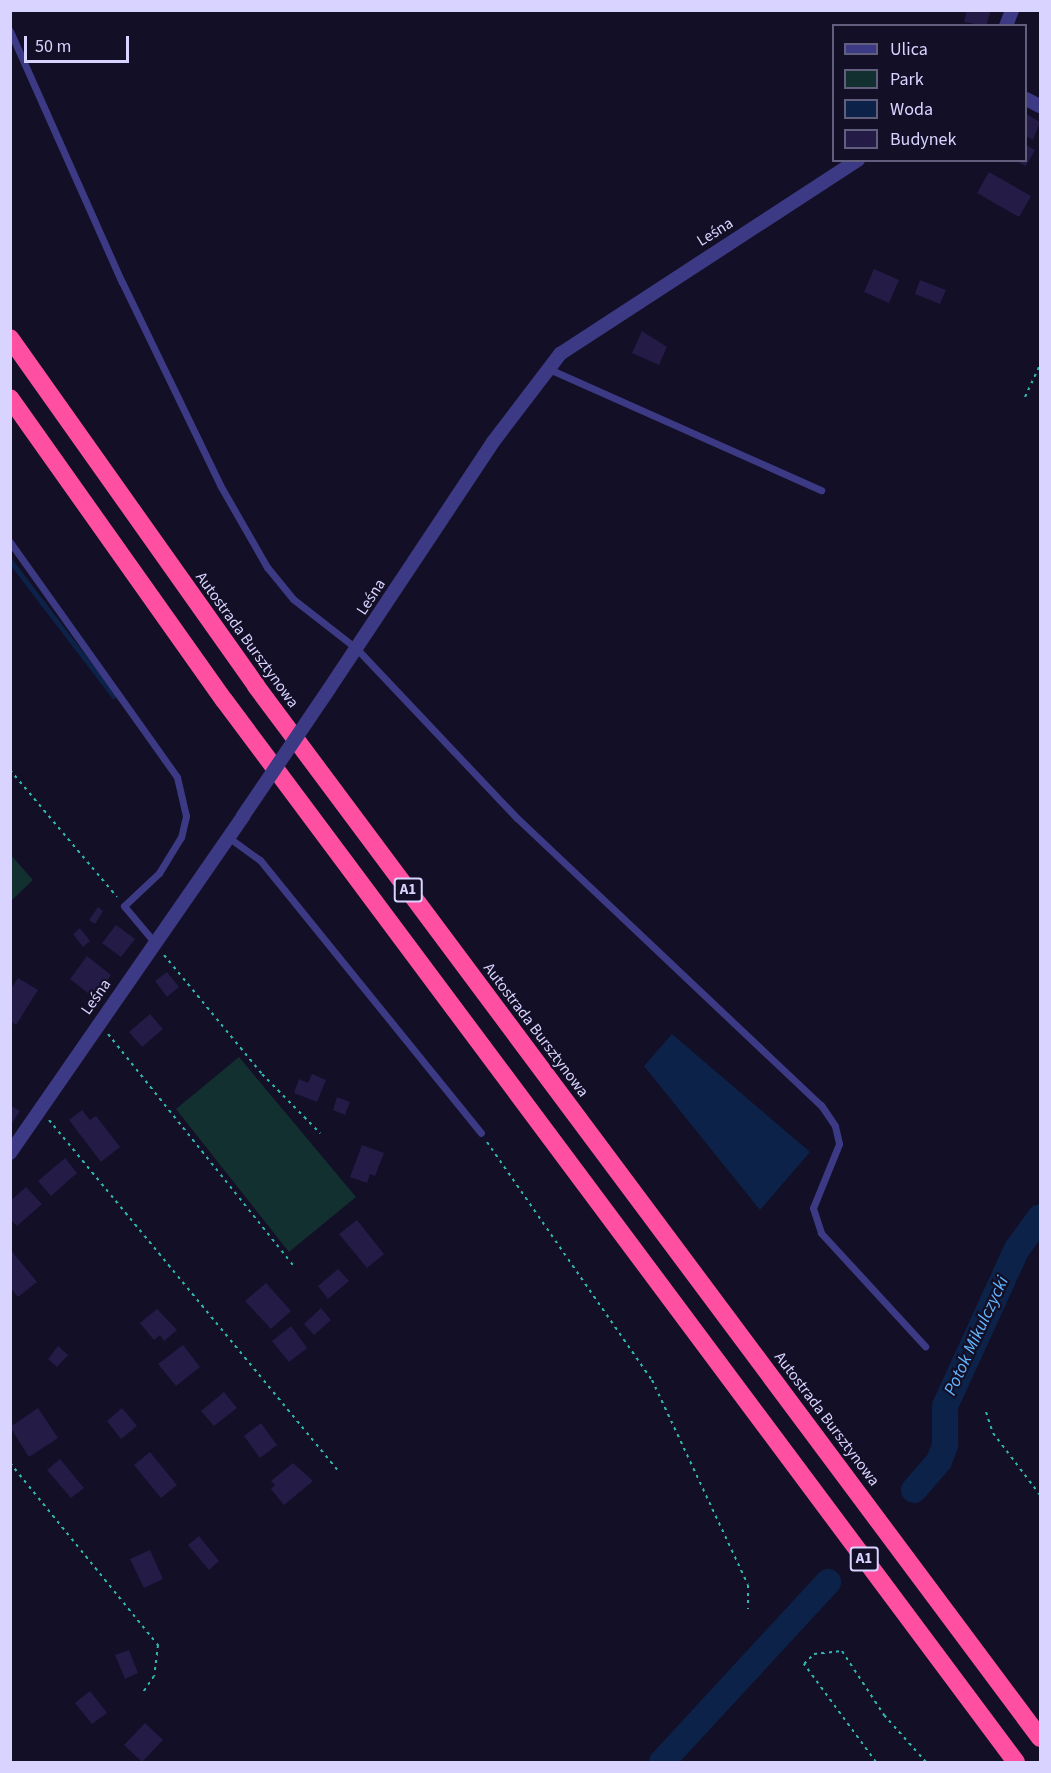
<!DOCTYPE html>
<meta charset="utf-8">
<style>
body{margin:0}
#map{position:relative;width:1051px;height:1773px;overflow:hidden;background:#130f26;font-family:"Source Sans 3",sans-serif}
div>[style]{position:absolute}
.green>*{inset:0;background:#12302f}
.water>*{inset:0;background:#0c2248}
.stream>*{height:4.5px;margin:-2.25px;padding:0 2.25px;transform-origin:2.25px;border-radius:2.25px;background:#0c2248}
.river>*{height:26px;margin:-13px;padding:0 13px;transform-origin:13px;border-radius:13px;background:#0c2248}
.building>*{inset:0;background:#241b47}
.path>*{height:2px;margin-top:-1px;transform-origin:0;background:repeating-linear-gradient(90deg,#2fb8b0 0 3px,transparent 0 7.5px)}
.lane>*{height:7px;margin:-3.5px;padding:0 3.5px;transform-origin:3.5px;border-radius:3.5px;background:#3d3a85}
.street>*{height:14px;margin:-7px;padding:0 7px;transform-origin:7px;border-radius:7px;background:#3d3a85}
.highway>*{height:18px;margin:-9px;padding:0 9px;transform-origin:9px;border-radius:9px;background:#ff4fa3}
.street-bridge>*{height:14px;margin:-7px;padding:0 7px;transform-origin:7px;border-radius:7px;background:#3d3a85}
span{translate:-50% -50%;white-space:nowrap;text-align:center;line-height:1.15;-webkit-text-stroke:4.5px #130f26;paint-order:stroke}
.shield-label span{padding:2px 4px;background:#130f26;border:2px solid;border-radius:4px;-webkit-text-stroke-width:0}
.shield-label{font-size:15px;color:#d9d4ff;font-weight:700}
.street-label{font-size:16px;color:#d9d4ff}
.water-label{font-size:18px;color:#62b6ff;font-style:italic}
.frame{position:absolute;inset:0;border:12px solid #d9d4ff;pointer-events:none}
.legend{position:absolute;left:832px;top:24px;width:195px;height:138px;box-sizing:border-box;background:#130f26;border:2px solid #625e7d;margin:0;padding:8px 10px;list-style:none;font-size:18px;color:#d9d4ff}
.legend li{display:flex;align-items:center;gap:12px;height:30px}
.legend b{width:30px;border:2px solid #625e7d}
.scale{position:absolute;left:24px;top:36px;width:105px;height:27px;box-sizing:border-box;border:3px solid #d9d4ff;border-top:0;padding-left:8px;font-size:18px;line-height:21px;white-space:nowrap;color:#d9d4ff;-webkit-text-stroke:4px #130f26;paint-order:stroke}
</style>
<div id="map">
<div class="green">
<i style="clip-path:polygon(10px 854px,33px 880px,11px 901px,10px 901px)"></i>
<i style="clip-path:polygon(239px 1057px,356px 1197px,289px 1252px,176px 1109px)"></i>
</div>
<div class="water">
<i style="clip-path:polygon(672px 1034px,810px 1152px,760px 1210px,644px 1066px)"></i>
</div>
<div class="stream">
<i style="left:10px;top:560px;width:171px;rotate:52.6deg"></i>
</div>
<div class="river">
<i style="left:914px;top:1490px;width:38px;rotate:-49deg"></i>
<i style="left:939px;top:1461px;width:17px;rotate:-69deg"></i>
<i style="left:945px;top:1445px;width:39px;rotate:-90deg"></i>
<i style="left:945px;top:1406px;width:173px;rotate:-65.4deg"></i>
<i style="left:1017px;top:1249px;width:39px;rotate:-54deg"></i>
<i style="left:662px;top:1762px;width:245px;rotate:-47.3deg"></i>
</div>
<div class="building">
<i style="clip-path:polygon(967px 10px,991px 10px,986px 26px,964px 22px)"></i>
<i style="clip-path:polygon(1026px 114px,1040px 122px,1033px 140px,1026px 136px)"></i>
<i style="clip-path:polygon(1026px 145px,1035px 150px,1026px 166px,1014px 160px,1026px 160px)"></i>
<i style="clip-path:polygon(989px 172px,1031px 196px,1019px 217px,977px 193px)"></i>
<i style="clip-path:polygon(874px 269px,899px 280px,889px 303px,864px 292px)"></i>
<i style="clip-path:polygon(920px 280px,946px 290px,940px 304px,915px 294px)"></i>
<i style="clip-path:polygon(642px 331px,667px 347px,659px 365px,632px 353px)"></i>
<i style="clip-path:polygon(98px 907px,103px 911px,95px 924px,89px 920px)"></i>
<i style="clip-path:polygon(116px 925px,135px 939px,121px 957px,102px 943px)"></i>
<i style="clip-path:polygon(80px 928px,90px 941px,83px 947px,73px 934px)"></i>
<i style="clip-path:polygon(87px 956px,111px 975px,94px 998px,70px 979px)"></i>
<i style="clip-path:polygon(167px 972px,179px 987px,167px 997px,155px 981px)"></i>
<i style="clip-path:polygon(18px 978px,38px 990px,16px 1025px,10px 1021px,10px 990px)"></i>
<i style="clip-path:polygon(150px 1014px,163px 1029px,142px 1047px,129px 1032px)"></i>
<i style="clip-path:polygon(312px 1074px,326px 1080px,317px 1102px,294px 1093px,299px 1079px,308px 1083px)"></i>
<i style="clip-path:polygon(337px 1097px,350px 1102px,345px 1115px,333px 1110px)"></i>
<i style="clip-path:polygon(10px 1105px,20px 1111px,10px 1126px)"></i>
<i style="clip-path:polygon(82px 1110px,90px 1120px,96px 1116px,120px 1147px,101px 1162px,69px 1120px)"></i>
<i style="clip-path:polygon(362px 1145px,384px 1153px,375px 1176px,370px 1174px,367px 1183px,350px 1177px)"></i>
<i style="clip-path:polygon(65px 1158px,77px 1173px,51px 1196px,38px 1181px)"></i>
<i style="clip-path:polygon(26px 1187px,42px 1204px,17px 1226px,10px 1219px,10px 1201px)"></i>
<i style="clip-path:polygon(357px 1220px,384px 1254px,367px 1268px,339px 1234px)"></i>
<i style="clip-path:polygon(10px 1249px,37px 1282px,18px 1297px,10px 1288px)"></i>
<i style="clip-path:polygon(338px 1269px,349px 1281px,328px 1299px,318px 1286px)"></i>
<i style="clip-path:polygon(266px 1283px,291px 1311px,271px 1329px,245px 1301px)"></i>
<i style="clip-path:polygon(321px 1308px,331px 1320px,314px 1335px,304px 1324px)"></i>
<i style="clip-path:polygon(157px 1309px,177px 1330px,164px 1341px,160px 1335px,154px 1340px,140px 1323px)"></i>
<i style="clip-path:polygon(291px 1326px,307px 1348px,289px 1362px,272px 1341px)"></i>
<i style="clip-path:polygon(183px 1345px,200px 1367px,176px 1386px,158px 1364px)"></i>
<i style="clip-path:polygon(58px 1346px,68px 1355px,57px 1367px,48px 1359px)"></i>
<i style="clip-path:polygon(224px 1392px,237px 1408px,214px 1426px,201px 1411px)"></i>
<i style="clip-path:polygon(38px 1408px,58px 1438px,29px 1457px,10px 1427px)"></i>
<i style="clip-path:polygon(122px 1408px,137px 1426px,121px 1439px,107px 1421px)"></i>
<i style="clip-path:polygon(261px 1423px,277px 1445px,260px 1458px,244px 1436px)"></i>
<i style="clip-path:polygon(150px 1452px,177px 1485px,161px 1498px,134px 1465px)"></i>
<i style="clip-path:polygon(60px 1459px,84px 1488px,71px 1498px,47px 1470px)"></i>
<i style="clip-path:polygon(293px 1463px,313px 1481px,284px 1505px,271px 1489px,275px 1485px,271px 1481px)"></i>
<i style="clip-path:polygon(199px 1536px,219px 1561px,209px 1570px,188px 1545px)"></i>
<i style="clip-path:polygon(150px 1550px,163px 1579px,144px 1588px,130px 1559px)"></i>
<i style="clip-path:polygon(129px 1650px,138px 1673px,125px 1679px,115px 1655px)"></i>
<i style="clip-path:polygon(90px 1691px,107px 1713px,92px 1724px,75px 1703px)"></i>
<i style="clip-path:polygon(145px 1723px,163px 1740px,142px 1762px,124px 1745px)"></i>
</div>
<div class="path">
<i style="left:1025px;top:397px;width:35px;rotate:-65deg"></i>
<i style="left:10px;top:770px;width:166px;rotate:49.9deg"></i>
<i style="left:164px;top:955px;width:154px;rotate:50.5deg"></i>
<i style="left:262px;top:1074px;width:83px;rotate:45.5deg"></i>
<i style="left:108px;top:1034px;width:296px;rotate:51.3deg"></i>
<i style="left:49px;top:1120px;width:457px;rotate:50.5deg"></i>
<i style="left:487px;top:1142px;width:290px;rotate:55.3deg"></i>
<i style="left:652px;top:1380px;width:226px;rotate:64.9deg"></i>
<i style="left:748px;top:1585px;width:24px;rotate:90deg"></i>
<i style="left:986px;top:1412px;width:22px;rotate:72deg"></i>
<i style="left:993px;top:1433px;width:78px;rotate:52.8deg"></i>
<i style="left:10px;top:1463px;width:235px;rotate:50.9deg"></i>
<i style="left:158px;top:1645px;width:31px;rotate:97deg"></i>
<i style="left:154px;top:1676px;width:22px;rotate:124deg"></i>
<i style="left:876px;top:1762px;width:122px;rotate:-126.3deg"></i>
<i style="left:804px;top:1664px;width:14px;rotate:-45deg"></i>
<i style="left:814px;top:1654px;width:28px;rotate:-6deg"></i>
<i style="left:842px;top:1651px;width:77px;rotate:56.7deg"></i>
<i style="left:884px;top:1715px;width:63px;rotate:48.2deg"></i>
</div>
<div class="lane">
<i style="left:10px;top:31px;width:275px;rotate:66deg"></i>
<i style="left:122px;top:282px;width:225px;rotate:64.2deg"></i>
<i style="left:220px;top:485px;width:95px;rotate:60.2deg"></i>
<i style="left:267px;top:567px;width:41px;rotate:50.9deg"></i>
<i style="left:293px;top:599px;width:80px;rotate:37.9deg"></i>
<i style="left:356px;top:648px;width:234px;rotate:46.6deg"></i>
<i style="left:517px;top:818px;width:418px;rotate:43.4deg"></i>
<i style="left:821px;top:1105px;width:25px;rotate:56deg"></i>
<i style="left:835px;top:1126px;width:18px;rotate:77deg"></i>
<i style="left:839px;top:1144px;width:69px;rotate:112.1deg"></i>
<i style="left:813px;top:1208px;width:26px;rotate:72deg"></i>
<i style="left:821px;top:1233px;width:154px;rotate:47.4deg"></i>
<i style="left:549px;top:369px;width:298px;rotate:24deg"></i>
<i style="left:10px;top:542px;width:288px;rotate:54.6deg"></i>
<i style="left:177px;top:777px;width:40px;rotate:77deg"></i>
<i style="left:186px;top:816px;width:22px;rotate:103deg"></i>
<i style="left:181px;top:837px;width:42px;rotate:121.4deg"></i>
<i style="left:159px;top:873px;width:48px;rotate:136.7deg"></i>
<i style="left:124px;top:906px;width:48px;rotate:50deg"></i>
<i style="left:228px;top:837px;width:39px;rotate:36deg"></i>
<i style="left:260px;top:860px;width:351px;rotate:51deg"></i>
</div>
<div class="street">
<i style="left:1006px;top:26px;width:17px;rotate:-69deg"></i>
<i style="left:1026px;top:99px;width:16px;rotate:27deg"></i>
<i style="left:329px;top:689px;width:296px;rotate:-56.4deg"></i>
<i style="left:493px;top:442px;width:111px;rotate:-52.7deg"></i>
<i style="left:560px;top:354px;width:356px;rotate:-33.1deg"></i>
<i style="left:10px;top:1153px;width:410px;rotate:-55.3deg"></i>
</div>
<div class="highway">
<i style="left:10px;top:338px;width:426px;rotate:54.7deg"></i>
<i style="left:256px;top:686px;width:1312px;rotate:53.3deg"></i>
<i style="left:10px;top:398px;width:370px;rotate:54.7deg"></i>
<i style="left:224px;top:700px;width:1325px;rotate:53.29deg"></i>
</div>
<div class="street-bridge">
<i style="left:243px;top:816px;width:153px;rotate:-55.9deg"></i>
</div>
<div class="shield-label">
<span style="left:408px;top:890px">A1</span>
<span style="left:864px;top:1559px">A1</span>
</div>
<div class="street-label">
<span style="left:715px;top:232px;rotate:-32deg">Leśna</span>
<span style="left:371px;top:597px;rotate:-57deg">Leśna</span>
<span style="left:247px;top:640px;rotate:54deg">Autostrada Bursztynowa</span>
<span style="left:96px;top:997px;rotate:-55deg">Leśna</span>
<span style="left:536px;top:1030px;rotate:53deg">Autostrada Bursztynowa</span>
<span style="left:827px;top:1419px;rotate:53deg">Autostrada Bursztynowa</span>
</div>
<div class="water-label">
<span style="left:977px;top:1336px;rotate:-65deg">Potok Mikulczycki</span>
</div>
<div class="frame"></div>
<ul class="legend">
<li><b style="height:8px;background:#3d3a85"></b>Ulica</li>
<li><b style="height:16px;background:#12302f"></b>Park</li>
<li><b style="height:16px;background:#0c2248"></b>Woda</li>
<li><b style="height:16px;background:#241b47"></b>Budynek</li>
</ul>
<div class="scale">50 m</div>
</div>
